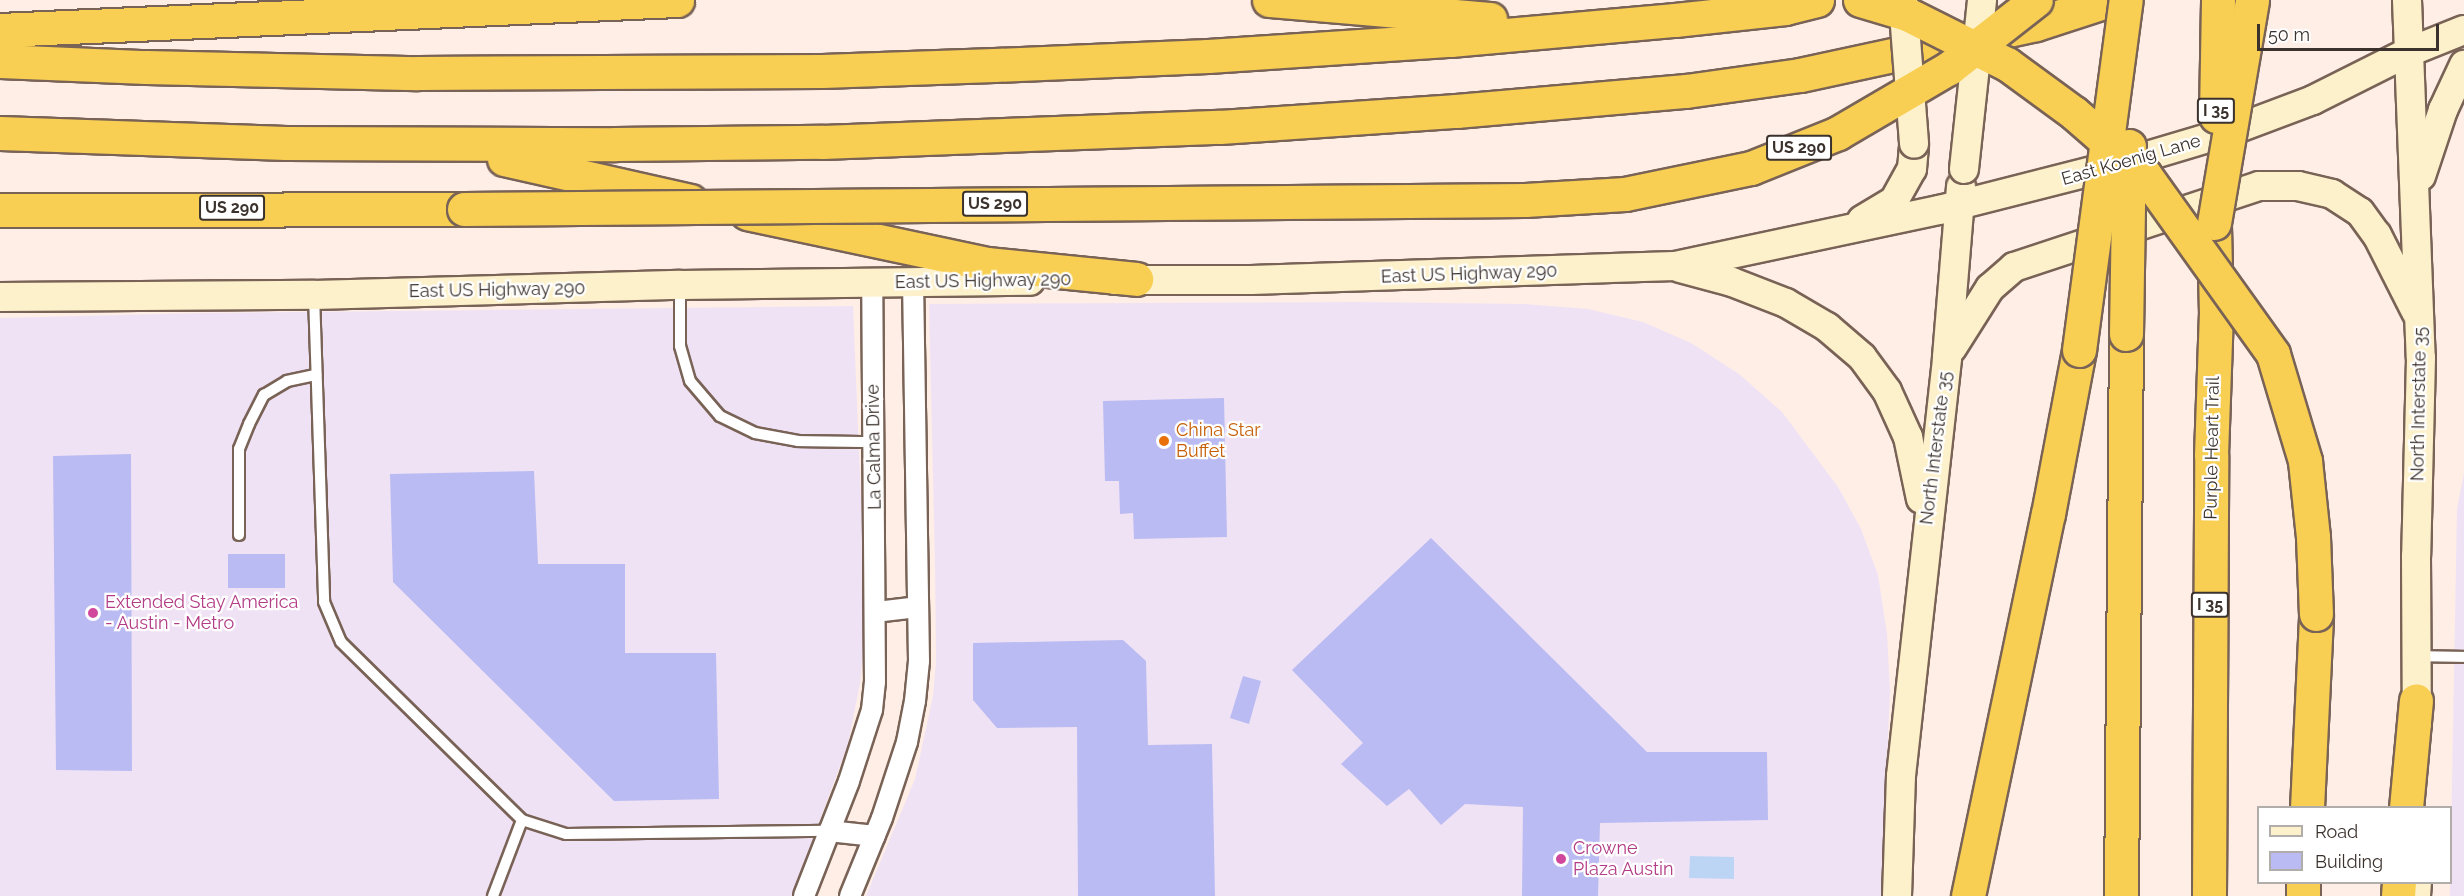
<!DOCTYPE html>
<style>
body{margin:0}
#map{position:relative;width:2464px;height:896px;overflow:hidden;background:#feeee6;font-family:Raleway,sans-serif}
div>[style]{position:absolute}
.commercial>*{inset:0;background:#f0e2f5}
.water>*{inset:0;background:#bdd5f5}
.building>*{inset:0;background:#b9bbf2}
.roads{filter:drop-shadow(2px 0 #796256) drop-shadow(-2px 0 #796256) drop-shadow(0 2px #796256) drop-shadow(0 -2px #796256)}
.service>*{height:10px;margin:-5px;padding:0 5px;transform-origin:5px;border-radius:5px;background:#fff}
.minor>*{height:20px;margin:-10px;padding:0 10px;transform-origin:10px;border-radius:10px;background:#fff}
.secondary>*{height:28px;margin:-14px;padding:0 14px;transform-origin:14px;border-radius:14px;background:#fdf1cb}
.motorway>*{height:33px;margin:-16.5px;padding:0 16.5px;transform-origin:16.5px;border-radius:16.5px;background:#f8cf53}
.bridges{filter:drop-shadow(2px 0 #796256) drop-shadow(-2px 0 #796256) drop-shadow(0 2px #796256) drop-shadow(0 -2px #796256)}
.secondary-bridge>*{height:28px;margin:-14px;padding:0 14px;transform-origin:14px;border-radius:14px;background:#fdf1cb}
.motorway-bridge>*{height:33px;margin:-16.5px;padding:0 16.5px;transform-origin:16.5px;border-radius:16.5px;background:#f8cf53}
.dots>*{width:16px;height:16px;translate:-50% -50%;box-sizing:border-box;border:3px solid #fff;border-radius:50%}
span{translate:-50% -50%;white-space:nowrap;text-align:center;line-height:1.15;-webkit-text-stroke:4.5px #fff;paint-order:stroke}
.shield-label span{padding:2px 4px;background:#fff;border:2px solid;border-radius:4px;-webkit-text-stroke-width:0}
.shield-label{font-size:16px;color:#3c322d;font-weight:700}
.street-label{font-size:18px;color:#3c322d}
.food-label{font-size:18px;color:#c56008}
.left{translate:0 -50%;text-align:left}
.hotel-label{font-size:18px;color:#b23c85}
.legend{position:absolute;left:2257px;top:806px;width:195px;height:78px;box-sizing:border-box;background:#fff;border:2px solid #b1adab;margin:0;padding:8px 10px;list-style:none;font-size:18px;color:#3c322d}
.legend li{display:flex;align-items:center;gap:12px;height:30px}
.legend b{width:30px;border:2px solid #b1adab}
.scale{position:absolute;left:2257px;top:24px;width:182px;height:27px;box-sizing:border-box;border:3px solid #3c322d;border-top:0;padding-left:8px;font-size:18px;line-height:21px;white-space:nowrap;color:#3c322d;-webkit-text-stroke:4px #fff;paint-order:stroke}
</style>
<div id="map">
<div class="commercial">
<i style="clip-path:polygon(1355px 302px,1524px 304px,1588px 309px,1643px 322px,1691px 343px,1739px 374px,1782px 412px,1838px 487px,1861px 529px,1878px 575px,1887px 634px,1890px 691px,1881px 896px,866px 896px,915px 779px,933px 696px,936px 660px,935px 564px,929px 304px)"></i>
<i style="clip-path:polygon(853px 306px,866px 622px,860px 683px,848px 744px,792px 896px,0 896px,0 318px,198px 313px)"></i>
<i style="clip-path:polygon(2464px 473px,2464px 896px,2450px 896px,2457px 509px)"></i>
</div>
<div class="water">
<i style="clip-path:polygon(1690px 856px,1734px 857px,1734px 879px,1689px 878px)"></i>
</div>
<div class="building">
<i style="clip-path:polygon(1224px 398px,1227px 537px,1134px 539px,1133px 513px,1120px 514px,1119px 481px,1105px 481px,1103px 401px)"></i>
<i style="clip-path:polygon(131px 454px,132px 771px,56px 770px,53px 456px)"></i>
<i style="clip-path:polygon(534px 471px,538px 564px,625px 564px,625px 653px,716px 653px,719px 799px,614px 801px,393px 582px,390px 474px)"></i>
<i style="clip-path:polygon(1431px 538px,1647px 752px,1767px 752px,1768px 820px,1600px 823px,1598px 896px,1522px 896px,1523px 807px,1465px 804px,1441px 825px,1409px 789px,1387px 806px,1341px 764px,1363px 743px,1292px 670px)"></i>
<i style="clip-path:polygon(228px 554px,285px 554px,285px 588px,228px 588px)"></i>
<i style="clip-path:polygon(1123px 640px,1146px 661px,1148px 745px,1212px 744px,1215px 896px,1078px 896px,1077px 727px,997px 728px,973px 700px,973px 643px)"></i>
<i style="clip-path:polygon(1243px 676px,1261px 681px,1249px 724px,1230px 718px)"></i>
</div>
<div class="roads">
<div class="service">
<i style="left:680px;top:286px;width:60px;rotate:90deg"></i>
<i style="left:680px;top:346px;width:36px;rotate:74deg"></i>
<i style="left:690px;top:381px;width:46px;rotate:49.4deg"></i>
<i style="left:720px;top:416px;width:39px;rotate:26deg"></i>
<i style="left:755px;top:433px;width:44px;rotate:10.5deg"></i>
<i style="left:798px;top:441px;width:76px;rotate:0.8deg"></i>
<i style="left:314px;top:295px;width:307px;rotate:88.1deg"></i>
<i style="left:324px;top:602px;width:43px;rotate:67deg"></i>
<i style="left:341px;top:642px;width:254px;rotate:44.5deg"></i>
<i style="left:522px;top:820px;width:46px;rotate:17.7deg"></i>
<i style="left:566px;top:834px;width:263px;rotate:-0.7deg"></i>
<i style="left:239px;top:535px;width:86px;rotate:-90deg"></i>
<i style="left:239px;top:449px;width:27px;rotate:-68deg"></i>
<i style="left:249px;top:424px;width:33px;rotate:-63deg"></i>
<i style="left:264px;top:395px;width:27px;rotate:-31deg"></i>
<i style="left:287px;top:381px;width:30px;rotate:-12deg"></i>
<i style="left:2416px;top:656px;width:48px;rotate:1.2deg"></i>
<i style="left:493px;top:896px;width:81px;rotate:-69.1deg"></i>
</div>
<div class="minor">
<i style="left:876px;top:612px;width:42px;rotate:-6.8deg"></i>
<i style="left:829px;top:831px;width:46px;rotate:6.2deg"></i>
<i style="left:804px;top:896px;width:123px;rotate:-68.6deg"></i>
<i style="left:849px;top:781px;width:75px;rotate:-72.1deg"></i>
<i style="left:872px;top:710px;width:28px;rotate:-84deg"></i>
<i style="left:875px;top:682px;width:400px;rotate:-90.4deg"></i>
<i style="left:850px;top:896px;width:84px;rotate:-67.7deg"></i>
<i style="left:882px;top:818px;width:80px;rotate:-71.8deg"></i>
<i style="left:907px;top:742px;width:42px;rotate:-79deg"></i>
<i style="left:915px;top:701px;width:40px;rotate:-84.3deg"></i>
<i style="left:919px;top:661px;width:379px;rotate:-90.9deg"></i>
</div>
<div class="secondary">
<i style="left:2407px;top:0;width:358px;rotate:87.8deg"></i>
<i style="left:2421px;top:358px;width:198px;rotate:91.4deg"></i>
<i style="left:2416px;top:556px;width:168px;rotate:89.7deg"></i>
<i style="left:2421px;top:176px;width:70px;rotate:-71.6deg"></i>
<i style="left:2443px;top:110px;width:50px;rotate:-65deg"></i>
<i style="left:1862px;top:220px;width:37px;rotate:-31deg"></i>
<i style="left:1894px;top:201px;width:37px;rotate:-61deg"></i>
<i style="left:1912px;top:169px;width:25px;rotate:-85deg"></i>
<i style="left:1680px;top:268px;width:54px;rotate:15.1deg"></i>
<i style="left:1732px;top:282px;width:58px;rotate:21.3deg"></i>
<i style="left:1786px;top:303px;width:48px;rotate:30.3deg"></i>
<i style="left:1827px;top:327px;width:46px;rotate:40.6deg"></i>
<i style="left:1862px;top:357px;width:42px;rotate:53.7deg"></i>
<i style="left:1887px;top:391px;width:51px;rotate:65.5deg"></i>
<i style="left:1908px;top:437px;width:63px;rotate:78.2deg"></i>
<i style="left:1115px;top:280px;width:136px"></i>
<i style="left:1251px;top:280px;width:424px;rotate:-1.9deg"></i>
<i style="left:1675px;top:266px;width:270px;rotate:-12deg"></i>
<i style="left:1939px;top:210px;width:191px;rotate:-14.3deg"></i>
<i style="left:2124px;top:163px;width:109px;rotate:-16.6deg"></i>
<i style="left:2228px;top:132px;width:91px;rotate:-20.6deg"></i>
<i style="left:2313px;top:100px;width:107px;rotate:-26.6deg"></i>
<i style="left:2409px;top:52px;width:59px;rotate:-21.8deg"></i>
<i style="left:0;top:297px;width:314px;rotate:-0.4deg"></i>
<i style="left:314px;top:295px;width:366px;rotate:-1.6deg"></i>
<i style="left:680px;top:285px;width:350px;rotate:-0.7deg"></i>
<i style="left:1952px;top:348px;width:71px;rotate:-57.7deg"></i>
<i style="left:1990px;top:288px;width:32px;rotate:-41deg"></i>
<i style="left:2014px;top:267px;width:258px;rotate:-18.3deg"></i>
<i style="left:2259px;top:186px;width:39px"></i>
<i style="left:2298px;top:186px;width:35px;rotate:13deg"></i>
<i style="left:2332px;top:194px;width:33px;rotate:33deg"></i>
<i style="left:2360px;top:212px;width:29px;rotate:54deg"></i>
<i style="left:2377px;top:235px;width:86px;rotate:63.1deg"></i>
<i style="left:1897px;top:896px;width:120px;rotate:-88.1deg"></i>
<i style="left:1901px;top:776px;width:422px;rotate:-83.7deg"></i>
<i style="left:1947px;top:357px;width:171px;rotate:-85.3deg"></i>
<i style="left:2416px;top:896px;width:14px;rotate:-86deg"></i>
</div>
<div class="motorway">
<i style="left:1269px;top:0;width:222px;rotate:4.9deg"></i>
<i style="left:0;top:30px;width:678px;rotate:-2.54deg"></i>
<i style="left:0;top:61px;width:146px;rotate:2.4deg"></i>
<i style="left:146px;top:67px;width:272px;rotate:1.3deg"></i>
<i style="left:418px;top:73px;width:404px;rotate:-0.3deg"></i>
<i style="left:822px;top:71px;width:172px;rotate:-2deg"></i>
<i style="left:994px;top:65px;width:214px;rotate:-2.4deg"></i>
<i style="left:1208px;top:56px;width:243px;rotate:-3.8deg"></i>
<i style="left:1450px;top:40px;width:226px;rotate:-5.1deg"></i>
<i style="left:1675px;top:20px;width:111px;rotate:-6.2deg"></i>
<i style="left:1785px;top:8px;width:33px;rotate:-14deg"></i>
<i style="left:0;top:133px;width:286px;rotate:2deg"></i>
<i style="left:286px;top:143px;width:329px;rotate:0.2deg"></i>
<i style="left:615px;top:144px;width:207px;rotate:-0.6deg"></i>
<i style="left:822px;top:142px;width:398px;rotate:-2.2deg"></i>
<i style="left:1220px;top:127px;width:237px;rotate:-3.9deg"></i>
<i style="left:1456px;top:111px;width:231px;rotate:-5deg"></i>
<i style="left:1686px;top:91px;width:115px;rotate:-8deg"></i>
<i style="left:1800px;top:75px;width:241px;rotate:-12.2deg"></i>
<i style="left:2036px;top:24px;width:78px;rotate:-18deg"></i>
<i style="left:504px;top:159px;width:191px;rotate:12.7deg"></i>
<i style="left:0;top:210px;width:464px;rotate:-0.1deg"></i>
<i style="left:747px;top:213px;width:245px;rotate:12deg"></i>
<i style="left:987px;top:264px;width:150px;rotate:5.7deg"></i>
<i style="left:2307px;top:808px;width:194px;rotate:-87.3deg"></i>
<i style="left:2406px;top:808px;width:108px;rotate:-84.7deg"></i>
<i style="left:1968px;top:896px;width:390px;rotate:-78.2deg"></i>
<i style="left:2048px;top:514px;width:167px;rotate:-79.3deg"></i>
<i style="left:2121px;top:896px;width:562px;rotate:-89.49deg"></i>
<i style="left:2209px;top:896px;width:441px;rotate:-89.7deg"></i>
<i style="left:2211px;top:455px;width:141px;rotate:-88deg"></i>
<i style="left:2216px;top:314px;width:91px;rotate:-91.3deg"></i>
<i style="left:2303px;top:896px;width:14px;rotate:-90deg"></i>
<i style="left:2398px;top:896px;width:14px;rotate:-86deg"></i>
</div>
</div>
<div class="bridges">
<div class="secondary-bridge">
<i style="left:1903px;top:0;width:144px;rotate:85.6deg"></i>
<i style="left:1964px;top:169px;width:170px;rotate:-83.9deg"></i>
</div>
<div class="motorway-bridge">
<i style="left:1860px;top:0;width:49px;rotate:16.6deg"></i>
<i style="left:1907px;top:14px;width:112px;rotate:26.6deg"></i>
<i style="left:2007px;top:64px;width:83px;rotate:36.2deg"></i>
<i style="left:2074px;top:113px;width:94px;rotate:41.1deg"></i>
<i style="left:2145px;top:175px;width:220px;rotate:54.4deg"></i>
<i style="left:2273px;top:354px;width:112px;rotate:73.3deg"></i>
<i style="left:2305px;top:461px;width:76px;rotate:84deg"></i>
<i style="left:2313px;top:537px;width:77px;rotate:87.8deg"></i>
<i style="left:2216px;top:116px;width:116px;rotate:-89deg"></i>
<i style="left:464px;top:209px;width:1061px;rotate:-0.49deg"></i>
<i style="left:1525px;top:200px;width:100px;rotate:-3.4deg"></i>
<i style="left:1625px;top:194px;width:129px;rotate:-11.7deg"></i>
<i style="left:1751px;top:168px;width:94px;rotate:-21.9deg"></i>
<i style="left:1838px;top:133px;width:129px;rotate:-30.4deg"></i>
<i style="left:1949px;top:68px;width:110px;rotate:-38deg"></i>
<i style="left:2214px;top:223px;width:226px;rotate:-80.3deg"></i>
<i style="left:2126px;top:334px;width:188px;rotate:-89.1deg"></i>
<i style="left:2079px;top:350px;width:353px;rotate:-82.4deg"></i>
</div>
</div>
<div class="dots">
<i style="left:1164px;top:441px;background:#e8710a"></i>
<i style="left:93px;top:613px;background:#d1479c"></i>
<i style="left:1561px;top:859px;background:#d1479c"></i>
</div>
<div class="shield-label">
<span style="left:2216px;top:111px">I 35</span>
<span style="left:1799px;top:148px">US 290</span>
<span style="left:995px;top:204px">US 290</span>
<span style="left:232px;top:208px">US 290</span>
<span style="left:2210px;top:605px">I 35</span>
</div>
<div class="street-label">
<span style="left:2131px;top:160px;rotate:-16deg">East Koenig Lane</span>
<span style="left:1469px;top:274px;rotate:-2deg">East US Highway 290</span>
<span style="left:983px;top:281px;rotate:-1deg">East US Highway 290</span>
<span style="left:497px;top:290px;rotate:-1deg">East US Highway 290</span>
<span style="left:2419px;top:404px;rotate:-89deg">North Interstate 35</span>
<span style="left:874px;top:447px;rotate:-91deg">La Calma Drive</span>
<span style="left:1936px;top:448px;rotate:-83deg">North Interstate 35</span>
<span style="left:2212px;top:448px;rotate:-89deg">Purple Heart Trail</span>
</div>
<div class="food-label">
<span class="left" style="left:1176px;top:441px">China Star<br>Buffet</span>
</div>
<div class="hotel-label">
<span class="left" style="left:105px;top:613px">Extended Stay America<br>- Austin - Metro</span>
<span class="left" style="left:1573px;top:859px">Crowne<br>Plaza Austin</span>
</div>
<ul class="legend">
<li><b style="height:8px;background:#fdf1cb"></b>Road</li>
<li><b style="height:16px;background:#b9bbf2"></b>Building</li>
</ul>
<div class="scale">50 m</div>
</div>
